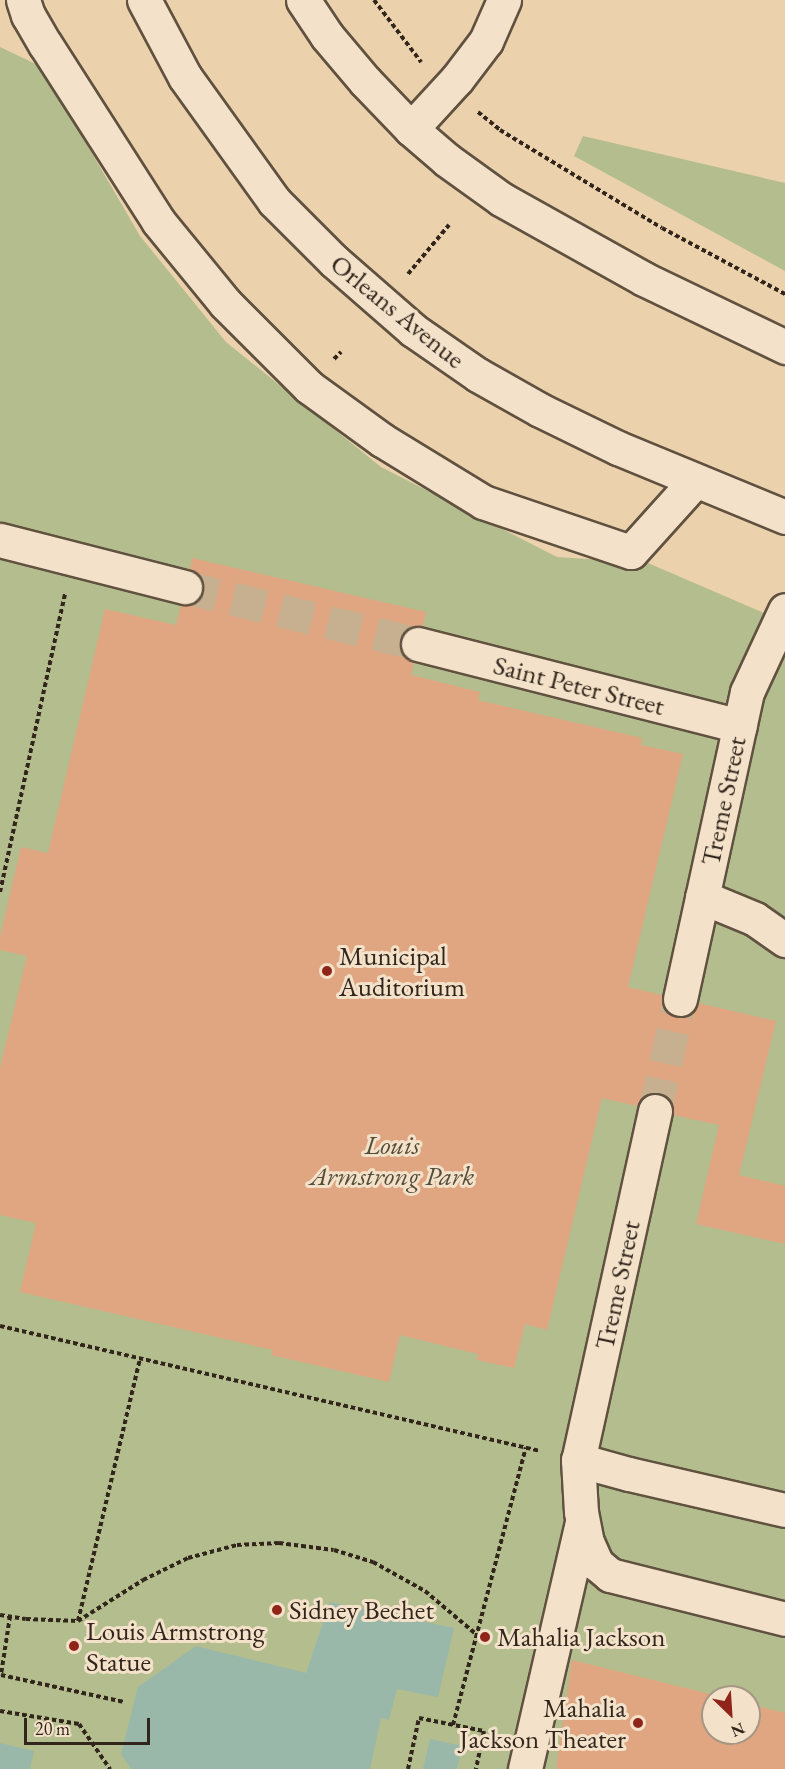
<!DOCTYPE html>
<style>
body{margin:0}
#map{position:relative;width:785px;height:1769px;overflow:hidden;background:#ecd2ac;font-family:"EB Garamond",serif}
div>[style]{position:absolute}
.green>*{inset:0;background:#b3bd8d}
.water>*{inset:0;background:#99b8aa}
.building>*{inset:0;background:#e0a682}
.minor-tunnel>*{height:33px;margin-top:-16.5px;transform-origin:0;background:repeating-linear-gradient(90deg,#c7b08f 0 33px,transparent 0 49px)}
.path>*{height:4px;margin-top:-2px;transform-origin:0;background:repeating-linear-gradient(90deg,#32261c 0 4.5px,transparent 0 7.5px)}
.roads{filter:drop-shadow(2px 0 #605140) drop-shadow(-2px 0 #605140) drop-shadow(0 2px #605140) drop-shadow(0 -2px #605140)}
.minor>*{height:33px;margin:-16.5px;padding:0 16.5px;transform-origin:16.5px;border-radius:16.5px;background:#f3e2c9}
.dots>*{width:16px;height:16px;translate:-50% -50%;box-sizing:border-box;border:3px solid #f3e2c9;border-radius:50%}
span{translate:-50% -50%;white-space:nowrap;text-align:center;line-height:1.15;-webkit-text-stroke:6px #f3e2c9;paint-order:stroke}
.street-label{font-size:27px;color:#32261c}
.poi-label{font-size:27px;color:#32261c}
.left{translate:0 -50%;text-align:left}
.right{translate:-100% -50%;text-align:right}
.park-label{font-size:27px;color:#524c38;font-style:italic}
.north{position:absolute;left:701px;top:1685px;width:60px;height:60px;box-sizing:border-box;background:#f3e2c9;border:2px solid #a69784;border-radius:50%;rotate:155deg;font-size:16px;font-weight:700;line-height:24px;text-align:center;color:#32261c}
.north::after{content:'';display:block;margin:auto;width:21px;height:27px;background:#8f2418;clip-path:polygon(50% 0,100% 100%,50% 72%,0 100%)}
.scale{position:absolute;left:24px;top:1718px;width:126px;height:27px;box-sizing:border-box;border:3px solid #32261c;border-top:0;padding-left:8px;font-size:18px;line-height:21px;white-space:nowrap;color:#32261c;-webkit-text-stroke:4px #f3e2c9;paint-order:stroke}
</style>
<div id="map">
<div class="green">
<i style="clip-path:polygon(evenodd,0 47px,42px 67px,140px 236px,226px 342px,381px 467px,557px 557px,648px 563px,785px 622px,785px 1769px,0 1769px,0 47px,713px 1697px,749px 1697px,749px 1733px,713px 1733px,713px 1697px)"></i>
<i style="clip-path:polygon(583px 136px,785px 183px,785px 271px,574px 156px)"></i>
</div>
<div class="water">
<i style="clip-path:polygon(330px 1602px,454px 1628px,438px 1697px,397px 1689px,389px 1720px,381px 1718px,370px 1769px,131px 1769px,121px 1754px,138px 1687px,196px 1646px,306px 1673px)"></i>
<i style="clip-path:polygon(430px 1739px,462px 1746px,457px 1769px,423px 1769px)"></i>
<i style="clip-path:polygon(0 1743px,34px 1751px,30px 1769px,0 1769px)"></i>
</div>
<div class="building">
<i style="clip-path:polygon(192px 558px,426px 612px,423px 626px,414px 626px,405px 631px,400px 640px,400px 650px,405px 657px,414px 662px,411px 675px,480px 692px,478px 700px,642px 738px,641px 745px,683px 754px,628px 987px,662px 995px,662px 1005px,668px 1013px,675px 1017px,686px 1017px,694px 1011px,698px 1003px,776px 1021px,739px 1175px,785px 1186px,785px 1244px,696px 1224px,719px 1125px,673px 1115px,673px 1106px,668px 1098px,660px 1093px,650px 1093px,642px 1098px,637px 1106px,602px 1098px,547px 1330px,525px 1324px,514px 1368px,477px 1360px,478px 1354px,400px 1335px,389px 1382px,271px 1355px,273px 1350px,20px 1292px,36px 1223px,0 1215px,0 1068px,27px 956px,0 950px,0 937px,21px 847px,48px 853px,105px 609px,176px 625px,181px 605px,191px 605px,198px 600px,203px 591px,203px 581px,198px 574px,190px 569px)"></i>
<i style="clip-path:polygon(572px 1660px,722px 1697px,713px 1697px,713px 1733px,749px 1733px,749px 1704px,785px 1713px,785px 1769px,556px 1769px)"></i>
</div>
<div class="minor-tunnel">
<i style="left:185px;top:587px;width:240px;rotate:13.7deg"></i>
<i style="left:655px;top:1111px;width:115px;rotate:-77.4deg"></i>
</div>
<div class="path">
<i style="left:374px;top:0;width:78px;rotate:52.8deg"></i>
<i style="left:478px;top:112px;width:28px;rotate:39deg"></i>
<i style="left:500px;top:130px;width:189px;rotate:31.2deg"></i>
<i style="left:662px;top:228px;width:140px;rotate:28.2deg"></i>
<i style="left:408px;top:274px;width:64px;rotate:-50.1deg"></i>
<i style="left:334px;top:359px;width:10px;rotate:-45deg"></i>
<i style="left:0;top:892px;width:305px;rotate:-77.7deg"></i>
<i style="left:0;top:1326px;width:554px;rotate:13.03deg"></i>
<i style="left:0;top:1615px;width:26px;rotate:9deg"></i>
<i style="left:26px;top:1619px;width:52px;rotate:2.2deg"></i>
<i style="left:78px;top:1621px;width:269px;rotate:-76.7deg"></i>
<i style="left:10px;top:1616px;width:60px;rotate:98.7deg"></i>
<i style="left:1px;top:1675px;width:126px;rotate:12.4deg"></i>
<i style="left:78px;top:1621px;width:77px;rotate:-32.2deg"></i>
<i style="left:143px;top:1580px;width:50px;rotate:-26.1deg"></i>
<i style="left:188px;top:1558px;width:51px;rotate:-14.9deg"></i>
<i style="left:237px;top:1545px;width:42px;rotate:-2.7deg"></i>
<i style="left:279px;top:1543px;width:55px;rotate:7.3deg"></i>
<i style="left:334px;top:1550px;width:41px;rotate:17.1deg"></i>
<i style="left:373px;top:1562px;width:60px;rotate:29.1deg"></i>
<i style="left:425px;top:1591px;width:68px;rotate:40.2deg"></i>
<i style="left:0;top:1711px;width:80px;rotate:9.3deg"></i>
<i style="left:79px;top:1724px;width:55px;rotate:55.4deg"></i>
<i style="left:453px;top:1725px;width:287px;rotate:-75.3deg"></i>
<i style="left:408px;top:1769px;width:52px;rotate:-77.8deg"></i>
<i style="left:419px;top:1718px;width:66px;rotate:11.3deg"></i>
<i style="left:484px;top:1731px;width:39px;rotate:102deg"></i>
</div>
<div class="roads">
<div class="minor">
<i style="left:23px;top:0;width:16px;rotate:72deg"></i>
<i style="left:28px;top:15px;width:34px;rotate:60deg"></i>
<i style="left:45px;top:44px;width:210px;rotate:57.4deg"></i>
<i style="left:158px;top:221px;width:106px;rotate:50.7deg"></i>
<i style="left:225px;top:303px;width:119px;rotate:45deg"></i>
<i style="left:309px;top:387px;width:90px;rotate:36deg"></i>
<i style="left:382px;top:440px;width:119px;rotate:31.5deg"></i>
<i style="left:483px;top:502px;width:156px;rotate:18.7deg"></i>
<i style="left:631px;top:552px;width:96px;rotate:-48deg"></i>
<i style="left:144px;top:0;width:87px;rotate:62deg"></i>
<i style="left:185px;top:77px;width:153px;rotate:54.3deg"></i>
<i style="left:274px;top:201px;width:85px;rotate:45deg"></i>
<i style="left:334px;top:261px;width:105px;rotate:41.1deg"></i>
<i style="left:413px;top:330px;width:79px;rotate:34.7deg"></i>
<i style="left:478px;top:375px;width:71px;rotate:29.4deg"></i>
<i style="left:540px;top:410px;width:87px;rotate:26deg"></i>
<i style="left:618px;top:448px;width:181px;rotate:22.4deg"></i>
<i style="left:303px;top:0;width:43px;rotate:56.3deg"></i>
<i style="left:327px;top:36px;width:59px;rotate:49.8deg"></i>
<i style="left:365px;top:81px;width:66px;rotate:46.2deg"></i>
<i style="left:411px;top:129px;width:48px;rotate:40.7deg"></i>
<i style="left:447px;top:160px;width:67px;rotate:35.8deg"></i>
<i style="left:501px;top:199px;width:164px;rotate:29.2deg"></i>
<i style="left:644px;top:279px;width:157px;rotate:25.7deg"></i>
<i style="left:411px;top:129px;width:68px;rotate:-47.4deg"></i>
<i style="left:457px;top:79px;width:48px;rotate:-52.7deg"></i>
<i style="left:486px;top:41px;width:45px;rotate:-66.3deg"></i>
<i style="left:0;top:540px;width:191px;rotate:14.3deg"></i>
<i style="left:418px;top:644px;width:332px;rotate:14.3deg"></i>
<i style="left:702px;top:897px;width:57px;rotate:22.5deg"></i>
<i style="left:755px;top:919px;width:37px;rotate:35deg"></i>
<i style="left:680px;top:999px;width:314px;rotate:-77.7deg"></i>
<i style="left:747px;top:692px;width:90px;rotate:-65.1deg"></i>
<i style="left:655px;top:1111px;width:357px;rotate:102.4deg"></i>
<i style="left:578px;top:1460px;width:52px;rotate:86.7deg"></i>
<i style="left:581px;top:1512px;width:31px;rotate:79deg"></i>
<i style="left:587px;top:1542px;width:24px;rotate:66deg"></i>
<i style="left:597px;top:1564px;width:17px;rotate:40deg"></i>
<i style="left:610px;top:1575px;width:180px;rotate:14.1deg"></i>
<i style="left:578px;top:1460px;width:53px;rotate:15.4deg"></i>
<i style="left:629px;top:1474px;width:160px;rotate:13deg"></i>
<i style="left:525px;top:1769px;width:253px;rotate:-77deg"></i>
</div>
</div>
<div class="dots">
<i style="left:327px;top:971px;background:#8f2418"></i>
<i style="left:277px;top:1610px;background:#8f2418"></i>
<i style="left:485px;top:1637px;background:#8f2418"></i>
<i style="left:74px;top:1646px;background:#8f2418"></i>
<i style="left:638px;top:1723px;background:#8f2418"></i>
</div>
<div class="street-label">
<span style="left:398px;top:311px;rotate:39deg">Orleans Avenue</span>
<span style="left:579px;top:685px;rotate:14deg">Saint Peter Street</span>
<span style="left:723px;top:801px;rotate:-78deg">Treme Street</span>
<span style="left:617px;top:1285px;rotate:-78deg">Treme Street</span>
</div>
<div class="poi-label">
<span class="left" style="left:339px;top:971px">Municipal<br>Auditorium</span>
<span class="left" style="left:289px;top:1610px">Sidney Bechet</span>
<span class="left" style="left:86px;top:1646px">Louis Armstrong<br>Statue</span>
<span class="left" style="left:497px;top:1637px">Mahalia Jackson</span>
<span class="right" style="left:626px;top:1723px">Mahalia<br>Jackson Theater</span>
</div>
<div class="park-label">
<span style="left:392px;top:1160px">Louis<br>Armstrong Park</span>
</div>
<div class="north">N</div>
<div class="scale">20 m</div>
</div>
